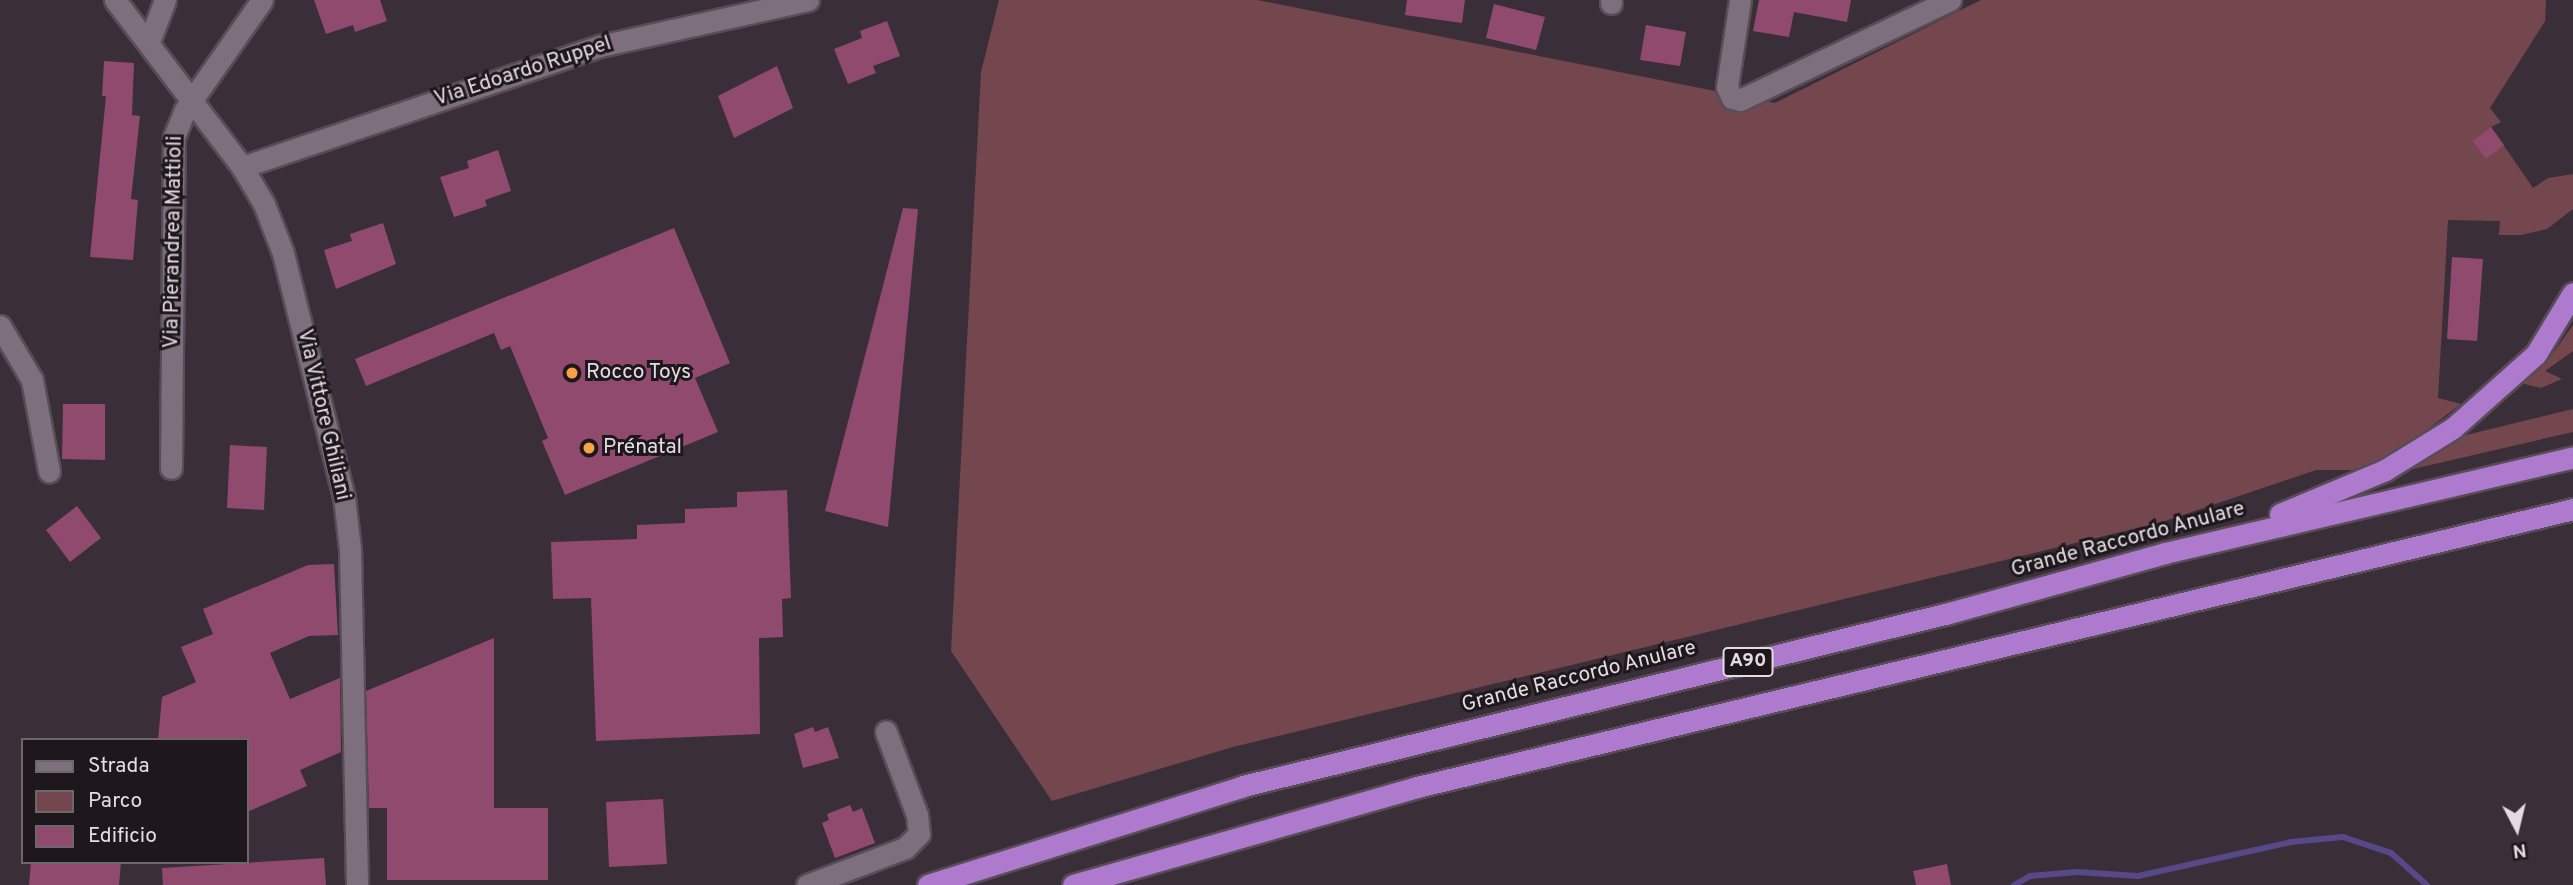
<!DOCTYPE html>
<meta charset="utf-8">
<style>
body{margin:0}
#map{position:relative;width:2573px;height:885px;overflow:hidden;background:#3a2e39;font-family:Overpass,sans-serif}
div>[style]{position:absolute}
.green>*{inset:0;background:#74474f}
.stream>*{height:6px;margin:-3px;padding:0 3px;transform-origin:3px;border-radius:3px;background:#574888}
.building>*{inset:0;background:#8f4a6e}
.roads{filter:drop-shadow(2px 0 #584d57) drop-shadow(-2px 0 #584d57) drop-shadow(0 2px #584d57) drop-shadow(0 -2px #584d57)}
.minor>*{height:21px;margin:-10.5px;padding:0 10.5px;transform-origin:10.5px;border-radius:10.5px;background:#7d6f7b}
.motorway>*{height:21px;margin:-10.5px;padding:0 10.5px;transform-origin:10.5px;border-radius:10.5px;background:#ae7ace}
.dots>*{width:19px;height:19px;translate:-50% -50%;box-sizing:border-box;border:4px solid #1e181d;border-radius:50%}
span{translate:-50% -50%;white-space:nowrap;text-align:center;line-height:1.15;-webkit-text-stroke:6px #1e181d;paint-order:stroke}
.shield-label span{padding:2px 5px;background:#1e181d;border:2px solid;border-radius:5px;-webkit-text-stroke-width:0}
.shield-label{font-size:19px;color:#e4dce3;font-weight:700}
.street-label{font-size:21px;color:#e4dce3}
.poi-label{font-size:21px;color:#e4dce3}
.left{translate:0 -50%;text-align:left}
.legend{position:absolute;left:21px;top:738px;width:228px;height:126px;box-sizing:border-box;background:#1e181d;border:2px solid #6d666c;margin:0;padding:9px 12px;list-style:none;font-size:21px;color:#e4dce3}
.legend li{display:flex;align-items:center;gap:14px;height:35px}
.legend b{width:35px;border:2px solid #6d666c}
.north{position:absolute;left:2482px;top:794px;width:70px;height:70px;-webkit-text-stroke:5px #1e181d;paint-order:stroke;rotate:173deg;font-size:19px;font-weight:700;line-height:28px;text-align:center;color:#e4dce3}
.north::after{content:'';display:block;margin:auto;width:24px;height:32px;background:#e4dce3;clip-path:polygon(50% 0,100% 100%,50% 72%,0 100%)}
</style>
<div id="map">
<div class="green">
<i style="clip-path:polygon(999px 0,1257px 0,1775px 103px,1981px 0,2546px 0,2545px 21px,2490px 108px,2501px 122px,2491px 127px,2533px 188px,2548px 178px,2573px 174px,2573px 209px,2547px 229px,2521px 235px,2499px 235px,2500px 221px,2448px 220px,2438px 398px,2461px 404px,2400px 450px,2385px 470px,2316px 470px,2162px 522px,1233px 747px,1052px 801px,951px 651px,981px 72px)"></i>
<i style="clip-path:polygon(2573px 325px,2573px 351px,2545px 371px,2562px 379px,2541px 388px,2521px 383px,2551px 356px)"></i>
<i style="clip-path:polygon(2573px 409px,2573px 432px,2404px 471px,2458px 437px)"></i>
</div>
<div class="stream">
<i style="left:2014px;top:885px;width:18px;rotate:-29deg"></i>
<i style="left:2030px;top:876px;width:48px;rotate:-4.8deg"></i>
<i style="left:2078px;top:872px;width:60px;rotate:3.8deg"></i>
<i style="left:2138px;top:876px;width:157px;rotate:-12.5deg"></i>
<i style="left:2291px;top:842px;width:52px;rotate:-5.5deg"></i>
<i style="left:2343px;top:837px;width:51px;rotate:18.4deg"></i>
<i style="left:2391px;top:853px;width:48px;rotate:41.6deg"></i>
</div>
<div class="building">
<i style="clip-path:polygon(314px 0,380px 0,387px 21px,355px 32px,353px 25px,326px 34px)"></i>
<i style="clip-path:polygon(1407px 0,1465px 0,1462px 23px,1405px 15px)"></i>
<i style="clip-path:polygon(1759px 0,1851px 0,1847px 22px,1794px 12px,1789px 37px,1753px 31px)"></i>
<i style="clip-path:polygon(1494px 4px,1545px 17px,1536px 50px,1486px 38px)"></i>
<i style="clip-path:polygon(887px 21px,900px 56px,873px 66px,876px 73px,848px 84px,834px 49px,862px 38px,860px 31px)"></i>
<i style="clip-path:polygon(1646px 25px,1686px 32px,1680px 66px,1640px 60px)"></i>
<i style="clip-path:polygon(104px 61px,134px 63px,132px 115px,140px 116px,131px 199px,138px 200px,133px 260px,90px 257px,106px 96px,102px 96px)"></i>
<i style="clip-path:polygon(777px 66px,793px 108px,734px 138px,718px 96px)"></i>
<i style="clip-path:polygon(2491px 127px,2504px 145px,2486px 159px,2473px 141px)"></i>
<i style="clip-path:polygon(498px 150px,511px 191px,485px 200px,487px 206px,454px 217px,440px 177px,469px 168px,467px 161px)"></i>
<i style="clip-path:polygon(903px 208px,918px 209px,888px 527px,825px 511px)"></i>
<i style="clip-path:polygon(383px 223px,396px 264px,336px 289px,324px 250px,352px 241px,350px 234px)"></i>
<i style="clip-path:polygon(674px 228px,730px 363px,695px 378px,718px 432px,565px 495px,542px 441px,548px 438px,510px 346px,501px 350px,494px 333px,366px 386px,355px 359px)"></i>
<i style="clip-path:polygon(2452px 257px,2483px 259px,2477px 341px,2447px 339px)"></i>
<i style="clip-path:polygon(63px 404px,105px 404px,105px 460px,62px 459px)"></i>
<i style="clip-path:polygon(230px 445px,267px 447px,264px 510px,227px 508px)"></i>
<i style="clip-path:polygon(787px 490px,791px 598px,782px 599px,783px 637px,759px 638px,760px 734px,596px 741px,591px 598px,553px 599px,551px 542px,637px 539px,637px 525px,685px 523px,685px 509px,737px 507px,737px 492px)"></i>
<i style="clip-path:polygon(77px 506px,101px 538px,70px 562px,46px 530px)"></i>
<i style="clip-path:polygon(334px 564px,338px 635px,309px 636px,270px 653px,290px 699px,340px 678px,341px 752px,300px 770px,307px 786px,247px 812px,247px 740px,158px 740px,162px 697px,196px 682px,181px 647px,213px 634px,203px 609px,308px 565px)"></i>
<i style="clip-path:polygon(494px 638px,494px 808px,548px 808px,548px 880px,387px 880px,387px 808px,369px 808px,366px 691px)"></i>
<i style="clip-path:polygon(813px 727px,815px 732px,828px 727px,839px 758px,803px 768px,794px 734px)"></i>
<i style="clip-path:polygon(663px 799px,667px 864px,609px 867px,606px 802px)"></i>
<i style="clip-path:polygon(850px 805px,853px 812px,862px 808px,875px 843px,835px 858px,822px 823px,829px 820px,827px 814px)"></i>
<i style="clip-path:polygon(324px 858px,326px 885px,163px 885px,162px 868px)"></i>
<i style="clip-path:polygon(31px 862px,121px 862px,119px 885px,29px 885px)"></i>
<i style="clip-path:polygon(1947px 864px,1951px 885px,1916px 885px,1913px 871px)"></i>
</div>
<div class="roads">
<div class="minor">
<i style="left:115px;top:0;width:210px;rotate:52.7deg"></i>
<i style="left:242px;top:167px;width:43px;rotate:59.3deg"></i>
<i style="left:264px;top:204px;width:53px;rotate:68.8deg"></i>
<i style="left:283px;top:253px;width:252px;rotate:76deg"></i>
<i style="left:344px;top:497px;width:52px;rotate:83.4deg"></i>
<i style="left:350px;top:549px;width:336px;rotate:88.8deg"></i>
<i style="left:1740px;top:0;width:88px;rotate:98.5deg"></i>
<i style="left:1727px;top:87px;width:12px;rotate:66deg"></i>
<i style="left:1732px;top:98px;width:8px;rotate:14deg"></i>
<i style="left:1740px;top:100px;width:233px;rotate:-25.5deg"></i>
<i style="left:1611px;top:3px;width:3px;rotate:-90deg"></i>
<i style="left:149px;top:42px;width:45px;rotate:-69.1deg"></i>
<i style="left:242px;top:167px;width:378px;rotate:-18.7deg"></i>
<i style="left:600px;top:46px;width:213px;rotate:-12.5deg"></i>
<i style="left:0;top:326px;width:63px;rotate:59.3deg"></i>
<i style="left:32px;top:380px;width:93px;rotate:79.4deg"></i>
<i style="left:171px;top:468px;width:331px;rotate:-89.5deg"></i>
<i style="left:174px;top:137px;width:29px;rotate:-68deg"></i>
<i style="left:185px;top:110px;width:134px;rotate:-55deg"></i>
<i style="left:807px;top:885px;width:105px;rotate:-20.7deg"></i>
<i style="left:905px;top:848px;width:20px;rotate:-45deg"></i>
<i style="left:919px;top:834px;width:19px;rotate:-96deg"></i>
<i style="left:917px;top:815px;width:89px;rotate:-110.5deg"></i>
</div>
<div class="motorway">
<i style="left:2280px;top:514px;width:114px;rotate:-22.7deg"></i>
<i style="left:2385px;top:470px;width:80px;rotate:-31.7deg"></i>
<i style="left:2453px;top:428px;width:111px;rotate:-41.7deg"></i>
<i style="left:2536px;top:354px;width:71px;rotate:-58.8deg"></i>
<i style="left:928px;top:885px;width:330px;rotate:-17.4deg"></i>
<i style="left:1243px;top:786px;width:723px;rotate:-13.77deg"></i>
<i style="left:1945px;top:614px;width:228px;rotate:-15.5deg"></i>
<i style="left:2165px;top:553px;width:419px;rotate:-13.2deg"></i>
<i style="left:1073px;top:885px;width:358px;rotate:-15.9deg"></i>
<i style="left:1417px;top:787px;width:1189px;rotate:-13.52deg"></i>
</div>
</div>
<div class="dots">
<i style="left:572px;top:373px;background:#f7a149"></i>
<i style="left:589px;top:448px;background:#f7a149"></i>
</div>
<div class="shield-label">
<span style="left:1748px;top:662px">A90</span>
</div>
<div class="street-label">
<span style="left:523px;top:72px;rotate:-18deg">Via Edoardo Ruppel</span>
<span style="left:174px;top:242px;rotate:-89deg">Via Pierandrea Mattioli</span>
<span style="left:323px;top:415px;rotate:77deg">Via Vittore Ghiliani</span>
<span style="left:2128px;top:540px;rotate:-15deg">Grande Raccordo Anulare</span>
<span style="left:1579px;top:677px;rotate:-14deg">Grande Raccordo Anulare</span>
</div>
<div class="poi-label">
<span class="left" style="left:586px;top:373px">Rocco Toys</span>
<span class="left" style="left:603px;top:448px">Prénatal</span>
</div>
<ul class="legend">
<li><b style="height:9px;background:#7d6f7b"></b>Strada</li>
<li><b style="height:19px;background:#74474f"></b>Parco</li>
<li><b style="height:19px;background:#8f4a6e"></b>Edificio</li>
</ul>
<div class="north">N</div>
</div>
